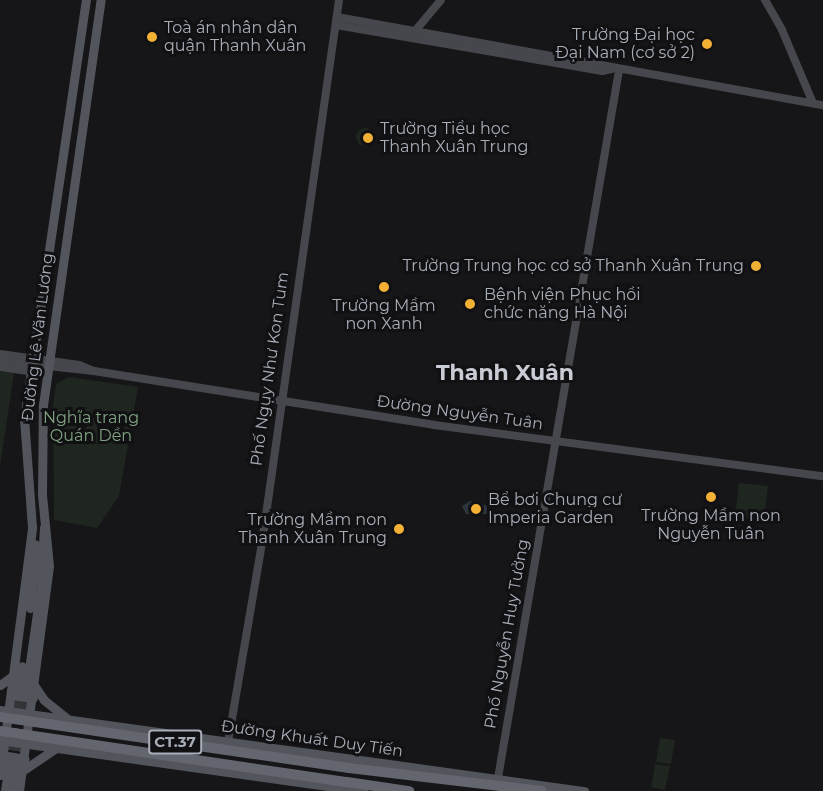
<!DOCTYPE html>
<meta charset="utf-8">
<style>
body{margin:0}
#map{position:relative;width:823px;height:791px;overflow:hidden;background:#161618;font-family:Montserrat,sans-serif}
div>[style]{position:absolute}
.green>*{inset:0;background:#1e261f}
.round{border-radius:50%}
.water>*{inset:0;background:#2c353c}
.primary-tunnel>*{height:9px;margin-top:-4.5px;transform-origin:0;background:repeating-linear-gradient(90deg,#333438 0 9px,transparent 0 13.5px)}
.secondary>*{height:8px;margin:-4px;padding:0 4px;transform-origin:4px;border-radius:4px;background:#45474d}
.primary>*{height:9px;margin:-4.5px;padding:0 4.5px;transform-origin:4.5px;border-radius:4.5px;background:#53555c}
.highway>*{height:10px;margin:-5px;padding:0 5px;transform-origin:5px;border-radius:5px;background:#63666e}
.highway-bridge>*{height:10px;margin:-5px;padding:0 5px;transform-origin:5px;border-radius:5px;background:#63666e}
.dots>*{width:16px;height:16px;translate:-50% -50%;box-sizing:border-box;border:3px solid #111113;border-radius:50%}
span{translate:-50% -50%;white-space:nowrap;text-align:center;line-height:1.15;-webkit-text-stroke:6px #111113;paint-order:stroke}
.shield-label span{padding:2px 4px;background:#111113;border:2px solid;border-radius:4px;-webkit-text-stroke-width:0}
.shield-label{font-size:15px;color:#a8adb8;font-weight:700}
.poi-label{font-size:16px;color:#a8adb8}
.left{translate:0 -50%;text-align:left}
.right{translate:-100% -50%;text-align:right}
.street-label{font-size:16px;color:#a8adb8}
.park-label{font-size:16px;color:#7fa381}
.district-label{font-size:22px;color:#c9ccd4;font-weight:700}
</style>
<div id="map">
<div class="green">
<i class="round" style="left:356px;top:128px;width:18px;height:18px"></i>
<i style="clip-path:polygon(0 371px,14px 373px,0 467px)"></i>
<i style="clip-path:polygon(69px 377px,138px 387px,119px 496px,97px 528px,54px 520px,53px 406px,56px 384px)"></i>
<i style="clip-path:polygon(739px 483px,768px 486px,764px 521px,735px 517px)"></i>
<i style="clip-path:polygon(660px 738px,675px 740px,671px 764px,656px 762px)"></i>
<i style="clip-path:polygon(655px 764px,670px 766px,665px 790px,651px 787px)"></i>
</div>
<div class="water">
<i style="clip-path:polygon(470px 501px,488px 506px,490px 514px,466px 514px,462px 506px)"></i>
</div>
<div class="primary-tunnel">
<i style="left:9px;top:763px;width:75px;rotate:-82.3deg"></i>
<i style="left:15px;top:764px;width:75px;rotate:-81.5deg"></i>
</div>
<div class="secondary">
<i style="left:765px;top:0;width:34px;rotate:60deg"></i>
<i style="left:782px;top:30px;width:79px;rotate:67deg"></i>
<i style="left:337px;top:17px;width:494px;rotate:10.3deg"></i>
<i style="left:336px;top:25px;width:270px;rotate:9.8deg"></i>
<i style="left:602px;top:71px;width:10px;rotate:-11deg"></i>
<i style="left:415px;top:31px;width:40px;rotate:-50deg"></i>
<i style="left:0;top:354px;width:80px;rotate:7.9deg"></i>
<i style="left:79px;top:365px;width:16px;rotate:22deg"></i>
<i style="left:0;top:361px;width:95px;rotate:6.1deg"></i>
<i style="left:94px;top:371px;width:344px;rotate:9deg"></i>
<i style="left:434px;top:425px;width:392px;rotate:7.5deg"></i>
<i style="left:0;top:367px;width:30px;rotate:8deg"></i>
<i style="left:228px;top:742px;width:202px;rotate:-80.3deg"></i>
<i style="left:262px;top:543px;width:548px;rotate:-81.93deg"></i>
<i style="left:498px;top:778px;width:718px;rotate:-80.3deg"></i>
</div>
<div class="primary">
<i style="left:30px;top:608px;width:64px;rotate:-85.5deg"></i>
<i style="left:0;top:685px;width:19px;rotate:-36deg"></i>
<i style="left:34px;top:685px;width:18px;rotate:56deg"></i>
<i style="left:44px;top:700px;width:28px;rotate:39deg"></i>
<i style="left:19px;top:689px;width:23px;rotate:-83deg"></i>
<i style="left:26px;top:690px;width:98px;rotate:-81.8deg"></i>
<i style="left:40px;top:593px;width:66px;rotate:-86.5deg"></i>
<i style="left:11px;top:695px;width:22px;rotate:8deg"></i>
<i style="left:0;top:710px;width:590px;rotate:7.9deg"></i>
<i style="left:0;top:740px;width:367px;rotate:8deg"></i>
<i style="left:2px;top:755px;width:23px;rotate:10deg"></i>
<i style="left:22px;top:771px;width:45px;rotate:-34deg"></i>
<i style="left:0;top:775px;width:250px;rotate:-82.6deg"></i>
<i style="left:32px;top:527px;width:108px;rotate:-94.2deg"></i>
<i style="left:24px;top:419px;width:424px;rotate:-81.6deg"></i>
<i style="left:5px;top:791px;width:28px;rotate:-82deg"></i>
<i style="left:12px;top:791px;width:27px;rotate:-84deg"></i>
<i style="left:19px;top:791px;width:227px;rotate:-82.4deg"></i>
<i style="left:49px;top:566px;width:72px;rotate:-95.6deg"></i>
<i style="left:42px;top:494px;width:89px;rotate:-89.4deg"></i>
<i style="left:43px;top:405px;width:409px;rotate:-81.9deg"></i>
</div>
<div class="highway">
<i style="left:349px;top:768px;width:194px;rotate:6.8deg"></i>
<i style="left:347px;top:782px;width:63px;rotate:8.3deg"></i>
</div>
<div class="highway-bridge">
<i style="left:0;top:717px;width:353px;rotate:8.3deg"></i>
<i style="left:0;top:731px;width:351px;rotate:8.4deg"></i>
</div>
<div class="dots">
<i style="left:152px;top:37px;background:#f2b134"></i>
<i style="left:707px;top:44px;background:#f2b134"></i>
<i style="left:368px;top:138px;background:#f2b134"></i>
<i style="left:756px;top:266px;background:#f2b134"></i>
<i style="left:384px;top:287px;background:#f2b134"></i>
<i style="left:470px;top:304px;background:#f2b134"></i>
<i style="left:711px;top:497px;background:#f2b134"></i>
<i style="left:476px;top:509px;background:#f2b134"></i>
<i style="left:399px;top:529px;background:#f2b134"></i>
</div>
<div class="shield-label">
<span style="left:175px;top:742px">CT.37</span>
</div>
<div class="poi-label">
<span class="left" style="left:164px;top:37px">Toà án nhân dân<br>quận Thanh Xuân</span>
<span class="right" style="left:695px;top:44px">Trường Đại học<br>Đại Nam (cơ sở 2)</span>
<span class="left" style="left:380px;top:138px">Trường Tiểu học<br>Thanh Xuân Trung</span>
<span class="right" style="left:744px;top:266px">Trường Trung học cơ sở Thanh Xuân Trung</span>
<span class="left" style="left:484px;top:304px">Bệnh viện Phục hồi<br>chức năng Hà Nội</span>
<span style="left:384px;top:315px">Trường Mầm<br>non Xanh</span>
<span class="left" style="left:488px;top:509px">Bể bơi Chung cư<br>Imperia Garden</span>
<span style="left:711px;top:525px">Trường Mầm non<br>Nguyễn Tuân</span>
<span class="right" style="left:387px;top:529px">Trường Mầm non<br>Thanh Xuân Trung</span>
</div>
<div class="street-label">
<span style="left:38px;top:337px;rotate:-83deg">Đường Lê Văn Lương</span>
<span style="left:270px;top:369px;rotate:-82deg">Phố Ngụy Như Kon Tum</span>
<span style="left:460px;top:413px;rotate:8deg">Đường Nguyễn Tuân</span>
<span style="left:507px;top:634px;rotate:-80deg">Phố Nguyễn Huy Tưởng</span>
<span style="left:312px;top:739px;rotate:8deg">Đường Khuất Duy Tiến</span>
</div>
<div class="park-label">
<span style="left:91px;top:427px">Nghĩa trang<br>Quán Dền</span>
</div>
<div class="district-label">
<span style="left:505px;top:373px">Thanh Xuân</span>
</div>
</div>
